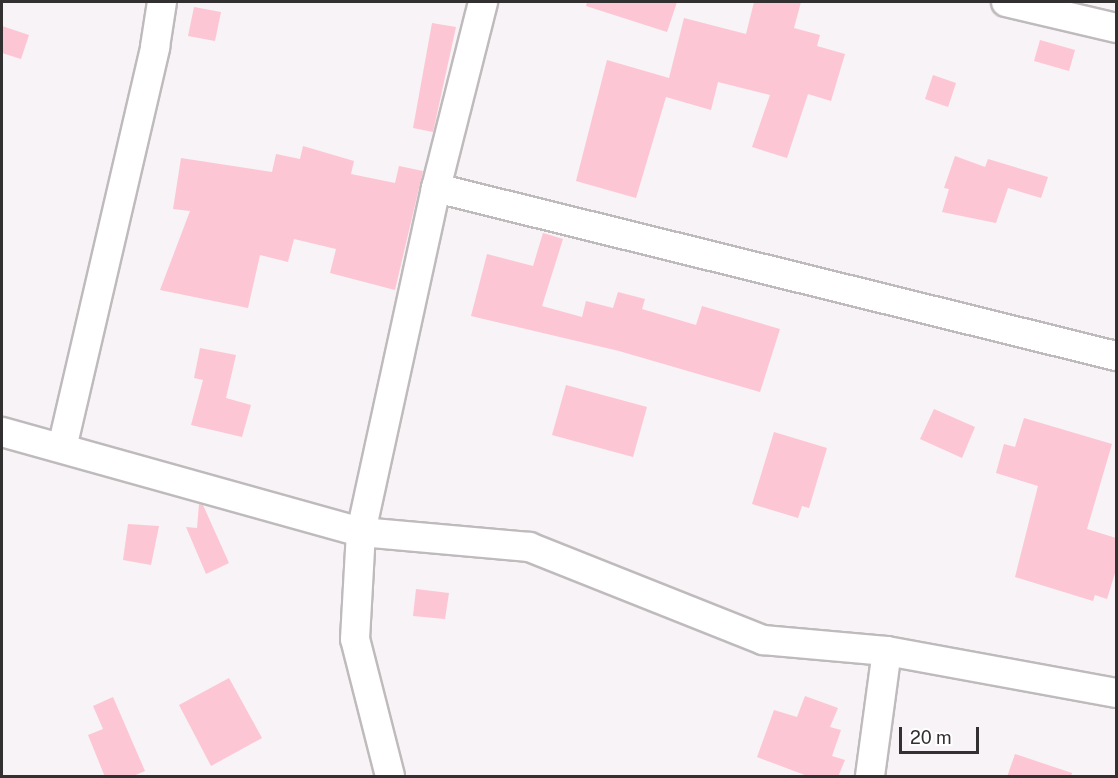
<!DOCTYPE html>
<style>
body{margin:0}
#map{position:relative;width:1118px;height:778px;overflow:hidden;background:#f8f3f6;font-family:"Public Sans",sans-serif}
div>[style]{position:absolute}
.building>*{inset:0;background:#fdc6d4}
.roads{filter:drop-shadow(2px 0 #bfbbbd) drop-shadow(-2px 0 #bfbbbd) drop-shadow(0 2px #bfbbbd) drop-shadow(0 -2px #bfbbbd)}
.street>*{height:28px;margin:-14px;padding:0 14px;transform-origin:14px;border-radius:14px;background:#fff}
span{translate:-50% -50%;white-space:nowrap;text-align:center;line-height:1.15;-webkit-text-stroke:4.5px #fff;paint-order:stroke}
.frame{position:absolute;inset:0;border:3px solid #323031;pointer-events:none}
.scale{position:absolute;left:899px;top:727px;width:80px;height:27px;box-sizing:border-box;border:3px solid #323031;border-top:0;padding-left:8px;font-size:18px;line-height:21px;white-space:nowrap;color:#323031;-webkit-text-stroke:4px #fff;paint-order:stroke}
</style>
<div id="map">
<div class="building">
<i style="clip-path:polygon(587px 2px,677px 2px,667px 32px,586px 6px)"></i>
<i style="clip-path:polygon(754px 2px,801px 2px,794px 28px,820px 35px,817px 46px,845px 54px,831px 101px,808px 94px,787px 158px,752px 147px,770px 95px,718px 82px,711px 110px,666px 97px,636px 198px,576px 181px,607px 60px,669px 78px,684px 18px,746px 34px)"></i>
<i style="clip-path:polygon(194px 7px,221px 12px,215px 41px,188px 36px)"></i>
<i style="clip-path:polygon(432px 23px,456px 27px,433px 132px,413px 128px)"></i>
<i style="clip-path:polygon(2px 26px,29px 35px,21px 59px,2px 53px)"></i>
<i style="clip-path:polygon(1040px 40px,1075px 50px,1069px 71px,1034px 61px)"></i>
<i style="clip-path:polygon(933px 75px,956px 83px,948px 107px,925px 99px)"></i>
<i style="clip-path:polygon(303px 146px,354px 161px,351px 174px,395px 183px,399px 166px,423px 171px,395px 290px,330px 273px,336px 249px,294px 239px,288px 262px,260px 255px,248px 308px,160px 290px,190px 211px,173px 209px,181px 158px,272px 172px,276px 154px,300px 159px)"></i>
<i style="clip-path:polygon(955px 156px,985px 167px,988px 159px,1048px 177px,1041px 198px,1008px 188px,996px 223px,942px 212px,949px 189px,944px 188px)"></i>
<i style="clip-path:polygon(543px 233px,563px 239px,542px 306px,582px 317px,586px 301px,613px 308px,618px 292px,645px 299px,642px 309px,696px 325px,702px 306px,780px 329px,760px 392px,619px 351px,471px 316px,487px 254px,533px 266px)"></i>
<i style="clip-path:polygon(200px 348px,236px 355px,226px 398px,251px 405px,242px 437px,191px 425px,203px 380px,194px 378px)"></i>
<i style="clip-path:polygon(566px 385px,647px 407px,633px 457px,552px 435px)"></i>
<i style="clip-path:polygon(934px 409px,975px 427px,962px 458px,920px 439px)"></i>
<i style="clip-path:polygon(1024px 418px,1112px 444px,1087px 529px,1116px 538px,1116px 570px,1107px 599px,1095px 595px,1093px 601px,1015px 577px,1038px 486px,996px 473px,1004px 444px,1015px 447px)"></i>
<i style="clip-path:polygon(774px 432px,827px 448px,809px 508px,802px 506px,798px 518px,752px 504px)"></i>
<i style="clip-path:polygon(199px 504px,203px 505px,229px 563px,206px 574px,186px 527px,197px 528px)"></i>
<i style="clip-path:polygon(128px 524px,159px 526px,151px 565px,123px 560px)"></i>
<i style="clip-path:polygon(416px 589px,449px 593px,445px 619px,413px 616px)"></i>
<i style="clip-path:polygon(229px 678px,262px 738px,211px 766px,179px 705px)"></i>
<i style="clip-path:polygon(805px 696px,838px 708px,830px 727px,841px 730px,832px 756px,845px 760px,838px 777px,810px 777px,757px 757px,774px 710px,797px 717px)"></i>
<i style="clip-path:polygon(113px 697px,145px 771px,131px 777px,105px 777px,88px 735px,103px 729px,93px 706px)"></i>
<i style="clip-path:polygon(1015px 754px,1072px 773px,1071px 777px,1007px 777px)"></i>
</div>
<div class="roads">
<div class="street">
<i style="left:1006px;top:2px;width:113px;rotate:13.3deg"></i>
<i style="left:436px;top:188px;width:700px;rotate:13.88deg"></i>
<i style="left:2px;top:432px;width:373px;rotate:15.6deg"></i>
<i style="left:361px;top:532px;width:169px;rotate:5.1deg"></i>
<i style="left:529px;top:547px;width:252px;rotate:21.7deg"></i>
<i style="left:763px;top:640px;width:124px;rotate:5.1deg"></i>
<i style="left:887px;top:651px;width:233px;rotate:10.4deg"></i>
<i style="left:62px;top:448px;width:412px;rotate:-76.9deg"></i>
<i style="left:155px;top:47px;width:46px;rotate:-81.2deg"></i>
<i style="left:390px;top:776px;width:141px;rotate:-104.3deg"></i>
<i style="left:355px;top:639px;width:107px;rotate:-86.8deg"></i>
<i style="left:361px;top:532px;width:352px;rotate:-77.7deg"></i>
<i style="left:436px;top:188px;width:192px;rotate:-75.8deg"></i>
<i style="left:870px;top:776px;width:126px;rotate:-82.3deg"></i>
</div>
</div>
<div class="frame"></div>
<div class="scale">20 m</div>
</div>
